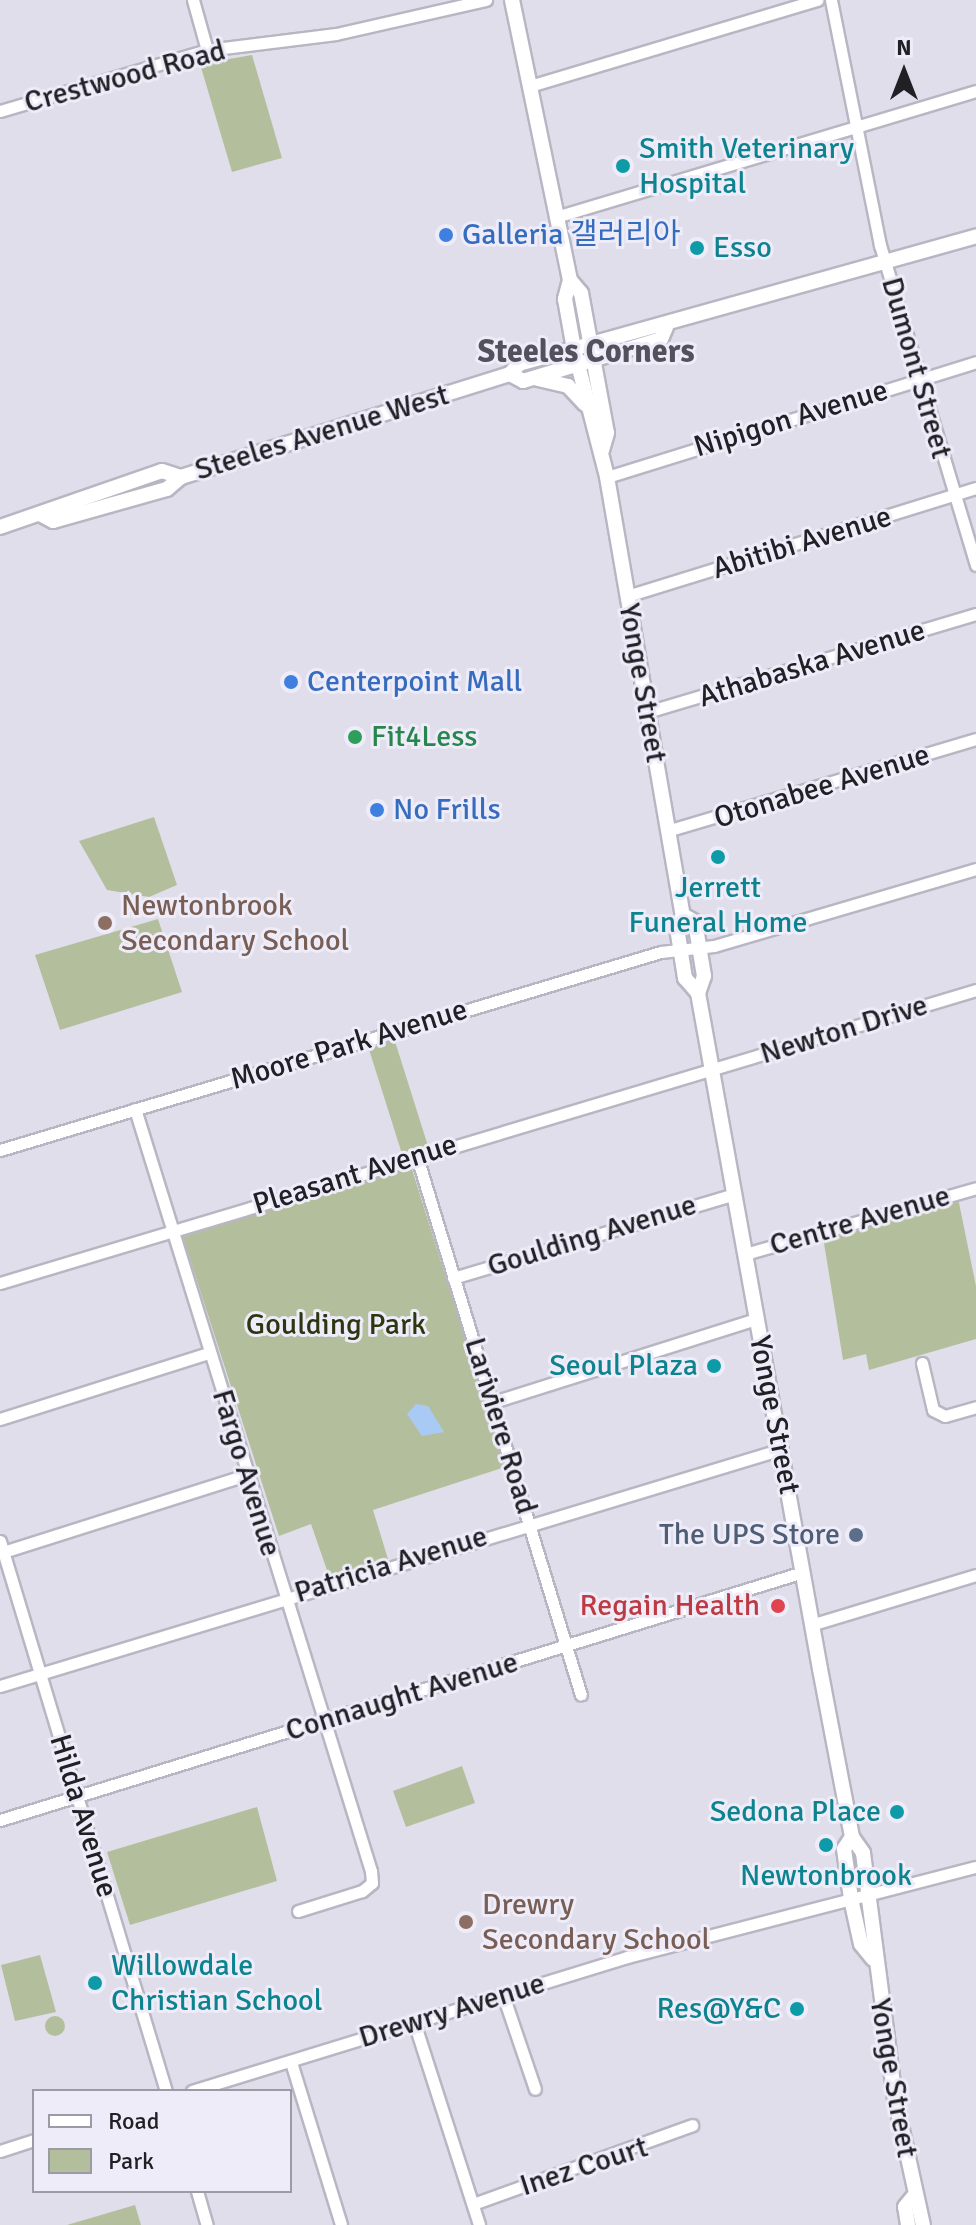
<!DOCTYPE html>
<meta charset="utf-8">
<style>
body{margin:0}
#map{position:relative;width:976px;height:2225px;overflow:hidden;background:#e1deeb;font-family:Signika,"Noto Sans KR",sans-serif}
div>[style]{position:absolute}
.green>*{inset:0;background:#b3bf9c}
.round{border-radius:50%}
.water>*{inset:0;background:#aacaf6}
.roads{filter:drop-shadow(2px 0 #b9b6c3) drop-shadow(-2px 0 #b9b6c3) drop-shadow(0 2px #b9b6c3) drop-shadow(0 -2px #b9b6c3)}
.minor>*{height:11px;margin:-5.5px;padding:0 5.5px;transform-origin:5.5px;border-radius:5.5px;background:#fff}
.major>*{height:14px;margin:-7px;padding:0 7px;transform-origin:7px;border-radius:7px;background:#fff}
.dots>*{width:22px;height:22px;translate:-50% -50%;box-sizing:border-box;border:4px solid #eeecf9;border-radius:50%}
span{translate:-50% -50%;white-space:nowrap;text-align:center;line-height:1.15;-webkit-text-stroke:6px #eeecf9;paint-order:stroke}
.street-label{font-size:30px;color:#212025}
.culture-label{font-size:30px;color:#0d838f}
.left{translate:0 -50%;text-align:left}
.right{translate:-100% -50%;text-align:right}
.shop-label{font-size:30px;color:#366cbe}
.leisure-label{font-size:30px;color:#27864d}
.education-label{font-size:30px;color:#785e54}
.park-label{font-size:30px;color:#2c3610}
.service-label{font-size:30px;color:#4e5e75}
.health-label{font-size:30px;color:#be3a42}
.neighbourhood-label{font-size:32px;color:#53515c;font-weight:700}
.legend{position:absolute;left:32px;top:2089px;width:260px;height:104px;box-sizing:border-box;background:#eeecf9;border:2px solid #9c9aa4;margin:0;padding:10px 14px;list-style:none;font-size:24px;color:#212025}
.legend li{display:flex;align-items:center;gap:16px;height:40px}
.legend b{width:40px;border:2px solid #9c9aa4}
.north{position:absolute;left:864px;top:32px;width:80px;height:80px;-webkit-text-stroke:6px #eeecf9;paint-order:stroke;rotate:0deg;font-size:22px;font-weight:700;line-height:32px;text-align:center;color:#212025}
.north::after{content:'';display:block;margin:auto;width:28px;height:36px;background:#212025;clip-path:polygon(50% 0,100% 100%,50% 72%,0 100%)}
</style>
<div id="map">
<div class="green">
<i style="clip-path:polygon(252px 55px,282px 158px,232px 172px,200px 64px)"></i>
<i style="clip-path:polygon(154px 817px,177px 885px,149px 897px,107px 890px,79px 841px)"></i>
<i style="clip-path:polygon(158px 919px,182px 992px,60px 1030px,35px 955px)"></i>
<i style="clip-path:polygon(393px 1035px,428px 1146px,402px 1154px,367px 1043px)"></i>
<i style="clip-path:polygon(411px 1166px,505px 1467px,373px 1510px,388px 1559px,329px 1576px,311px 1524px,279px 1536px,183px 1237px)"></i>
<i style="clip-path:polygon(958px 1198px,976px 1286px,976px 1339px,869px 1370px,866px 1354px,843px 1360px,823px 1237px)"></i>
<i style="clip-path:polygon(462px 1766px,475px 1803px,406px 1827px,393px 1791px)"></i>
<i style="clip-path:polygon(257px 1807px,277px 1881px,130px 1925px,107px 1852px)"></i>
<i style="clip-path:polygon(40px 1955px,56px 2012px,15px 2021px,1px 1965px)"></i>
<i class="round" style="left:45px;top:2016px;width:20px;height:20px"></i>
<i style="clip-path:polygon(135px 2205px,141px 2225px,67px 2225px)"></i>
</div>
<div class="water">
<i style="clip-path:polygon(416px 1404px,428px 1406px,444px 1432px,422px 1436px,407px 1414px)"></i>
</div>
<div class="roads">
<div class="minor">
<i style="left:193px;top:0;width:52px;rotate:74.4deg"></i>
<i style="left:831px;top:0;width:250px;rotate:78.7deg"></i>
<i style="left:880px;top:245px;width:334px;rotate:73.3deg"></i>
<i style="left:530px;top:86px;width:300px;rotate:-16.7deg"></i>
<i style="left:0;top:111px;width:216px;rotate:-16.4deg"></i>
<i style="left:207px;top:50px;width:130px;rotate:-7.1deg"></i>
<i style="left:336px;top:34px;width:154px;rotate:-12.8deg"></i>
<i style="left:556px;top:217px;width:438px;rotate:-16.7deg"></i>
<i style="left:607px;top:477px;width:387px;rotate:-17.3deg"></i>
<i style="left:627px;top:596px;width:365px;rotate:-17.2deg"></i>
<i style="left:647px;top:712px;width:343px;rotate:-16.6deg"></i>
<i style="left:667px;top:831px;width:322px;rotate:-16.6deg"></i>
<i style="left:135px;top:1109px;width:798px;rotate:72.79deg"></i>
<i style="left:371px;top:1871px;width:12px;rotate:85deg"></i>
<i style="left:372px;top:1883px;width:13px;rotate:141deg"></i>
<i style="left:362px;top:1891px;width:67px;rotate:162.6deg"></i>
<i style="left:0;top:1150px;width:690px;rotate:-16.68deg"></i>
<i style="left:661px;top:952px;width:53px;rotate:-6.5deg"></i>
<i style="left:714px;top:946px;width:273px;rotate:-16.4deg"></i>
<i style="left:417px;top:1157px;width:562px;rotate:73.05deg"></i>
<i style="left:745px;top:1254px;width:240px;rotate:-15.9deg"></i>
<i style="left:453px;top:1278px;width:291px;rotate:-16.6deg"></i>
<i style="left:0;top:1283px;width:1019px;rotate:-16.71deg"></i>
<i style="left:922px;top:1363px;width:48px;rotate:76.8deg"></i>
<i style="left:933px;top:1410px;width:13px;rotate:27deg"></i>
<i style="left:945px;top:1416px;width:32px;rotate:-16deg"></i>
<i style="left:493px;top:1402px;width:276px;rotate:-17.5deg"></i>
<i style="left:0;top:1419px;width:218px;rotate:-17.6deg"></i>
<i style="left:0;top:1541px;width:575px;rotate:73.21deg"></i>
<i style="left:0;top:1553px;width:258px;rotate:-17.6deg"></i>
<i style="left:811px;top:1625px;width:172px;rotate:-16.9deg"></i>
<i style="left:0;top:1686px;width:817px;rotate:-16.86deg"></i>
<i style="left:0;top:1820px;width:840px;rotate:-17.16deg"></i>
<i style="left:503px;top:1995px;width:99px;rotate:71.2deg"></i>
<i style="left:414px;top:2022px;width:213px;rotate:72.2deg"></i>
<i style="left:291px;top:2062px;width:170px;rotate:72.9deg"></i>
<i style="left:192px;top:2091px;width:455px;rotate:-17.1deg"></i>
<i style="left:627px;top:1957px;width:360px;rotate:-14.5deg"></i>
<i style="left:0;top:2151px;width:36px;rotate:-18deg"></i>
<i style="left:197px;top:2191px;width:35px;rotate:74deg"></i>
<i style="left:473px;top:2204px;width:233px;rotate:-19.8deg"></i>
</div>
<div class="major">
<i style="left:512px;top:0;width:286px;rotate:78.3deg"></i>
<i style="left:570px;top:280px;width:20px;rotate:105deg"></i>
<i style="left:565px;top:299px;width:51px;rotate:79.8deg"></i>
<i style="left:574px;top:349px;width:132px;rotate:75.5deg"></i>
<i style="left:607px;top:477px;width:445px;rotate:80.2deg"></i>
<i style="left:683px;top:915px;width:14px;rotate:115deg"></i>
<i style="left:677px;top:928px;width:51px;rotate:80.9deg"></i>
<i style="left:685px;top:978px;width:20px;rotate:49deg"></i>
<i style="left:698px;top:993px;width:687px;rotate:79.77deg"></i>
<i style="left:820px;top:1669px;width:171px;rotate:79.2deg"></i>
<i style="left:852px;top:1837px;width:19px;rotate:55deg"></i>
<i style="left:863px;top:1853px;width:247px;rotate:82.6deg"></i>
<i style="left:895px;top:2098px;width:130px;rotate:77.6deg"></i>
<i style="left:570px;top:280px;width:17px;rotate:50deg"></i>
<i style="left:581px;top:293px;width:142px;rotate:79.5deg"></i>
<i style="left:607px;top:433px;width:18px;rotate:106deg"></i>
<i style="left:510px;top:374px;width:15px;rotate:28deg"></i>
<i style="left:523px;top:381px;width:144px;rotate:-16.9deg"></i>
<i style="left:661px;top:339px;width:13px;rotate:-67deg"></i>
<i style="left:538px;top:379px;width:31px;rotate:13deg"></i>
<i style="left:568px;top:386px;width:25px;rotate:47deg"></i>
<i style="left:40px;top:514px;width:15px;rotate:28deg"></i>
<i style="left:53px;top:521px;width:118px;rotate:-15.7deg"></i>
<i style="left:167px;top:489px;width:18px;rotate:-41deg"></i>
<i style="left:181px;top:477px;width:345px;rotate:-17.4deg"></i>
<i style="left:510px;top:374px;width:13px;rotate:-48deg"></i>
<i style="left:519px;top:364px;width:475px;rotate:-15.6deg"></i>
<i style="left:0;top:527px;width:171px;rotate:-19.1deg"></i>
<i style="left:162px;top:471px;width:20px;rotate:18deg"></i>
<i style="left:683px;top:915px;width:14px;rotate:30deg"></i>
<i style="left:695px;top:922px;width:55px;rotate:80.5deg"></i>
<i style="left:704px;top:976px;width:18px;rotate:109deg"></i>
<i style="left:852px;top:1837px;width:14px;rotate:124deg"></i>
<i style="left:844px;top:1849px;width:50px;rotate:82deg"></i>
<i style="left:851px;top:1899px;width:46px;rotate:77.5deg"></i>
<i style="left:861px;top:1944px;width:19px;rotate:51deg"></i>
<i style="left:908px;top:2225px;width:18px;rotate:-99deg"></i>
<i style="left:905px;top:2207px;width:13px;rotate:-51deg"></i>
</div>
</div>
<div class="dots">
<i style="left:623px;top:166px;background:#0f9aa8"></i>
<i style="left:446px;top:235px;background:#3f7fe0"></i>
<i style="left:697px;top:248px;background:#0f9aa8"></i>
<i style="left:291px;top:682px;background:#3f7fe0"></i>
<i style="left:355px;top:737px;background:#2e9e5b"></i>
<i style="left:377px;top:810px;background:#3f7fe0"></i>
<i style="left:718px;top:857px;background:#0f9aa8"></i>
<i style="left:105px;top:923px;background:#8d6e63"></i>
<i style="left:714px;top:1366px;background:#0f9aa8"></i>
<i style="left:856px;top:1535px;background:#5c6f8a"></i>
<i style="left:778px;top:1606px;background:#e0444e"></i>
<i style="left:897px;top:1812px;background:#0f9aa8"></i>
<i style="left:826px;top:1845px;background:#0f9aa8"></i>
<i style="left:466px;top:1922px;background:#8d6e63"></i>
<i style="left:95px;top:1983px;background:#0f9aa8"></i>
<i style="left:797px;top:2009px;background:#0f9aa8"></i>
</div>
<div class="street-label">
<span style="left:125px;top:77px;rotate:-15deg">Crestwood Road</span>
<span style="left:916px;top:368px;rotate:74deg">Dumont Street</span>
<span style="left:791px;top:419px;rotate:-17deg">Nipigon Avenue</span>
<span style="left:322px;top:433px;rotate:-17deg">Steeles Avenue West</span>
<span style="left:802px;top:543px;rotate:-17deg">Abitibi Avenue</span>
<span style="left:812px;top:664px;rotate:-17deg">Athabaska Avenue</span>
<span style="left:642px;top:683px;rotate:80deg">Yonge Street</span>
<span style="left:822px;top:787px;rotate:-17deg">Otonabee Avenue</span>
<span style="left:844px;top:1030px;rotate:-17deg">Newton Drive</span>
<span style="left:349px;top:1045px;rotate:-17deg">Moore Park Avenue</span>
<span style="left:355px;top:1175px;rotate:-17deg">Pleasant Avenue</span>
<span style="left:860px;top:1221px;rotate:-16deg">Centre Avenue</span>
<span style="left:592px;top:1236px;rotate:-17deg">Goulding Avenue</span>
<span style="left:774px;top:1415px;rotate:79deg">Yonge Street</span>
<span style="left:500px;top:1426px;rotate:73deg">Lariviere Road</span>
<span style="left:246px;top:1473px;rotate:73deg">Fargo Avenue</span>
<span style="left:391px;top:1565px;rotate:-17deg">Patricia Avenue</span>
<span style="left:402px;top:1697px;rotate:-17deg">Connaught Avenue</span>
<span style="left:83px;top:1816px;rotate:73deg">Hilda Avenue</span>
<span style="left:452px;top:2011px;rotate:-17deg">Drewry Avenue</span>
<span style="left:893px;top:2078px;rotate:80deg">Yonge Street</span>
<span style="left:584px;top:2167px;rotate:-18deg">Inez Court</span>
</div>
<div class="culture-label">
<span class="left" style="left:639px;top:166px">Smith Veterinary<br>Hospital</span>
<span class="left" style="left:713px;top:248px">Esso</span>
<span style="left:718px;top:905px">Jerrett<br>Funeral Home</span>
<span class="right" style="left:698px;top:1366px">Seoul Plaza</span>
<span class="right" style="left:881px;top:1812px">Sedona Place</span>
<span style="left:826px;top:1876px">Newtonbrook</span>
<span class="left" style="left:111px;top:1983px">Willowdale<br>Christian School</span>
<span class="right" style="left:781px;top:2009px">Res@Y&amp;C</span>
</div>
<div class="shop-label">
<span class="left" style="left:462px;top:235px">Galleria 갤러리아</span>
<span class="left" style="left:307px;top:682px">Centerpoint Mall</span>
<span class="left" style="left:393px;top:810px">No Frills</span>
</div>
<div class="leisure-label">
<span class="left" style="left:371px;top:737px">Fit4Less</span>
</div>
<div class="education-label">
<span class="left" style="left:121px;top:923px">Newtonbrook<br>Secondary School</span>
<span class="left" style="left:482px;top:1922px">Drewry<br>Secondary School</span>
</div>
<div class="park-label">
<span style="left:336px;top:1325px">Goulding Park</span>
</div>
<div class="service-label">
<span class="right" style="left:840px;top:1535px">The UPS Store</span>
</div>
<div class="health-label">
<span class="right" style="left:760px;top:1606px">Regain Health</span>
</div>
<div class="neighbourhood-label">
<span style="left:586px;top:352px">Steeles Corners</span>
</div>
<ul class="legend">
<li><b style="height:10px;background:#fff"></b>Road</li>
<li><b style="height:22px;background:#b3bf9c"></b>Park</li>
</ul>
<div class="north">N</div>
</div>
